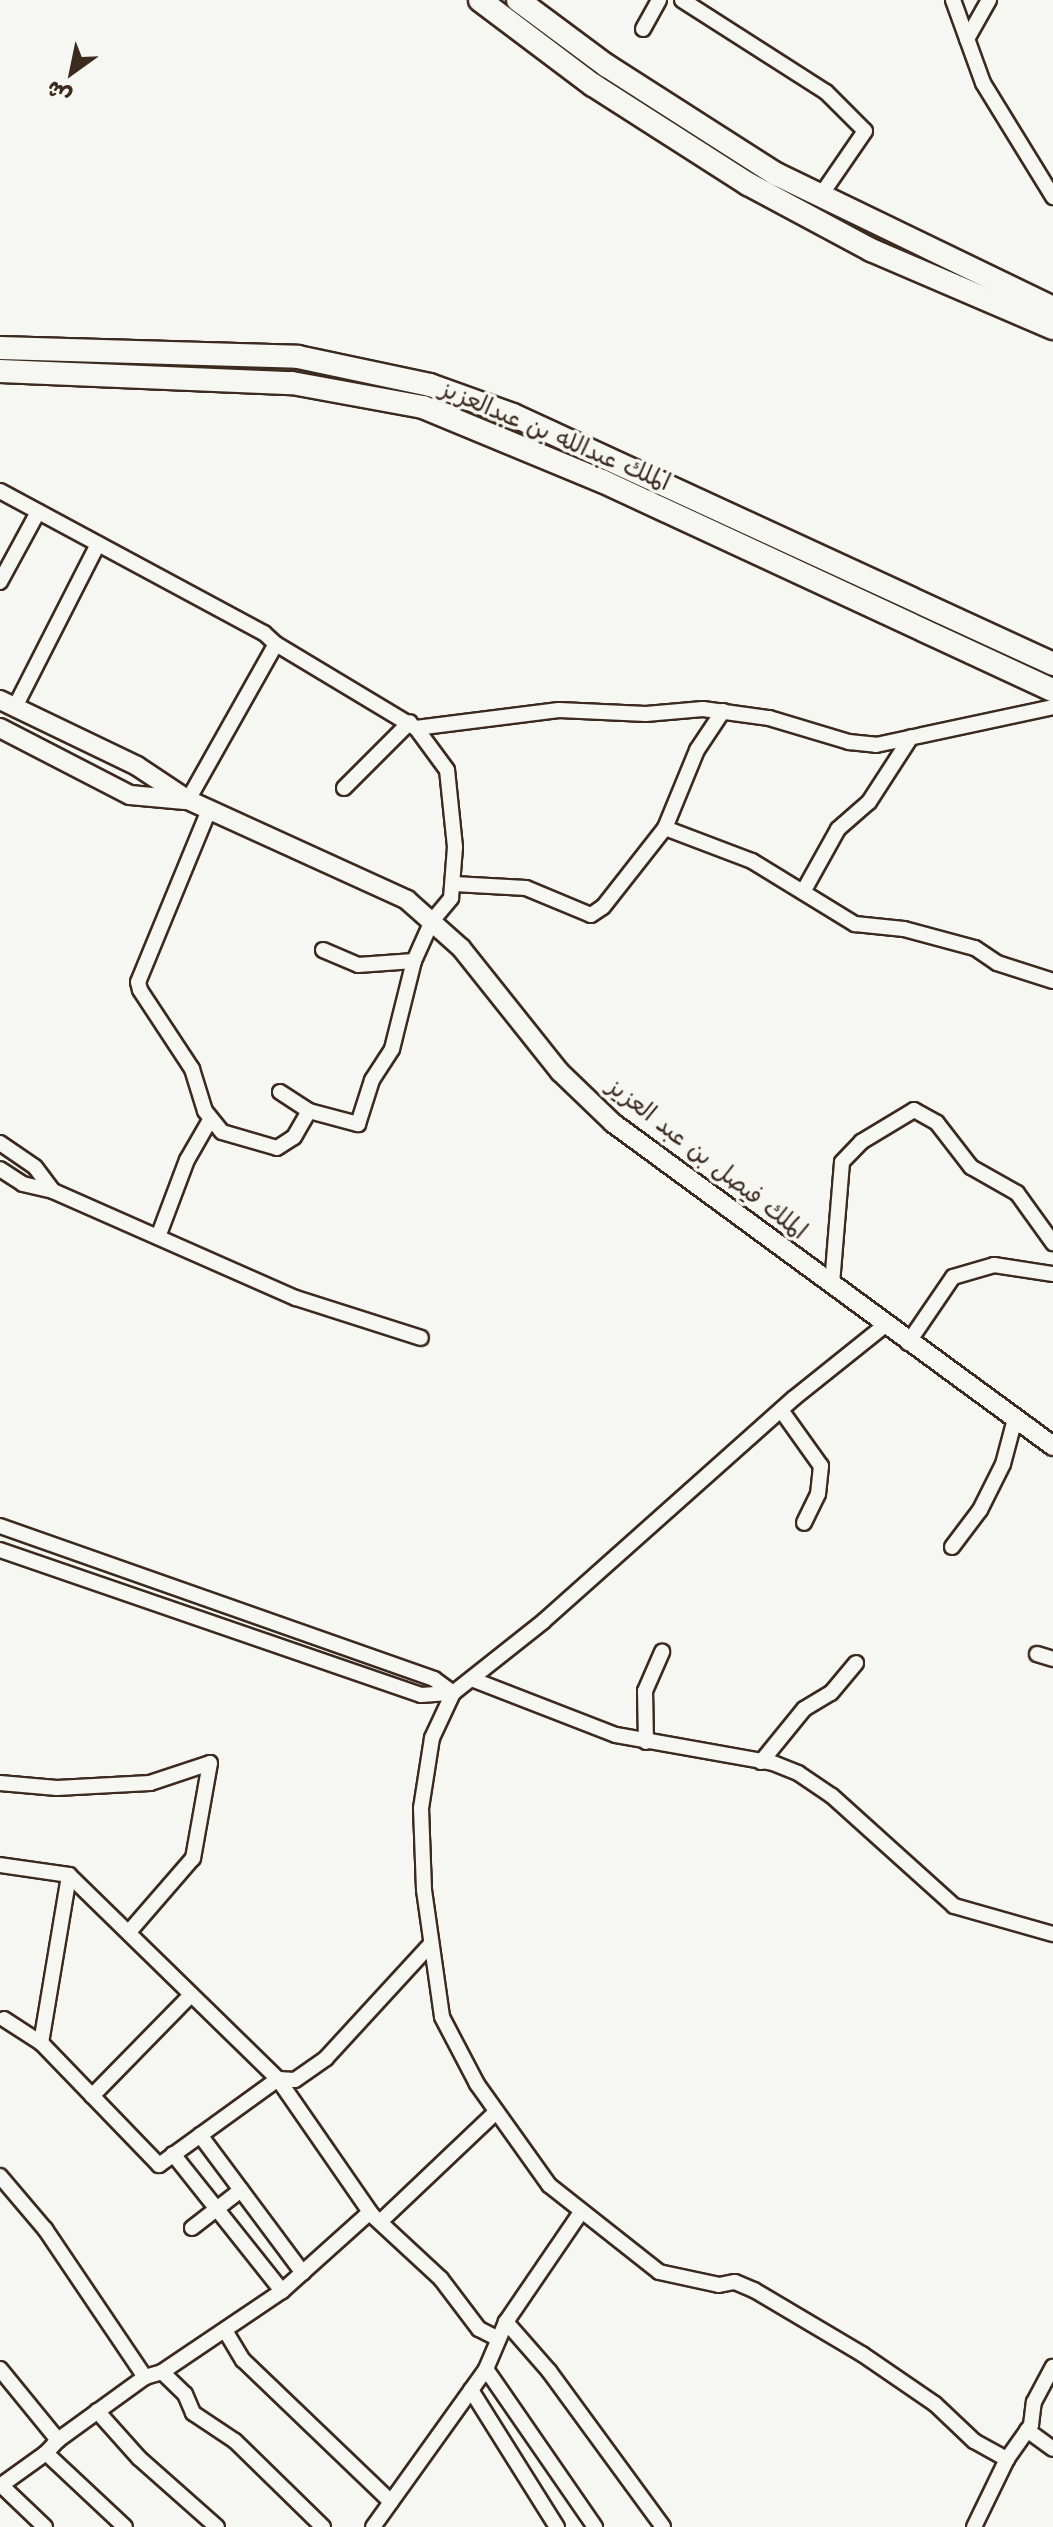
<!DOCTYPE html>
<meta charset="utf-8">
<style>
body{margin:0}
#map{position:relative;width:1053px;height:2527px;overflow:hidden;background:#f6f6f2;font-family:"Shantell Sans","Playpen Sans Arabic",sans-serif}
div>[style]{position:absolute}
.roads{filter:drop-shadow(2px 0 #3b2a1e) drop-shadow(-2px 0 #3b2a1e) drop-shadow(0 2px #3b2a1e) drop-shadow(0 -2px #3b2a1e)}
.minor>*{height:14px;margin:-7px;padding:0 7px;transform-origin:7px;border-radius:7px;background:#f6f6f2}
.tertiary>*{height:18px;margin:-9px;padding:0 9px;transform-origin:9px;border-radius:9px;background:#f6f6f2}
.primary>*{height:22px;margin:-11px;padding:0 11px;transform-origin:11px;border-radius:11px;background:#f6f6f2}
span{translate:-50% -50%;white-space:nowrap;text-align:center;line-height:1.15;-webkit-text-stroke:7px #f6f6f2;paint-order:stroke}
.street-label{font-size:24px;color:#3b2a1e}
.north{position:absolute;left:32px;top:32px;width:80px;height:80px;-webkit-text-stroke:6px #f6f6f2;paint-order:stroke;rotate:213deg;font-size:22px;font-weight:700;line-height:32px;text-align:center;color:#3b2a1e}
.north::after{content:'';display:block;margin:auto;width:28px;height:36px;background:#3b2a1e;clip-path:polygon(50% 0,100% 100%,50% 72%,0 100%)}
</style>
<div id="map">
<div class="roads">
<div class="minor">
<i style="left:682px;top:0;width:171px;rotate:32.6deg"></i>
<i style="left:826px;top:92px;width:55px;rotate:45deg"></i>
<i style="left:865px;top:131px;width:81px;rotate:124.5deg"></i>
<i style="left:953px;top:0;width:88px;rotate:70.1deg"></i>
<i style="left:983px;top:83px;width:134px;rotate:58.4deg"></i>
<i style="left:643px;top:29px;width:33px;rotate:-61deg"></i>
<i style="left:967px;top:39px;width:45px;rotate:-60.6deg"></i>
<i style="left:0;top:491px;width:300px;rotate:28.3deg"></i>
<i style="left:264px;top:633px;width:16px;rotate:43deg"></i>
<i style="left:0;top:582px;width:80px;rotate:-61.5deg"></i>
<i style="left:15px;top:707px;width:183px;rotate:-63deg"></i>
<i style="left:344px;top:788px;width:93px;rotate:-45deg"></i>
<i style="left:188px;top:800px;width:179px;rotate:-60.6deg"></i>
<i style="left:276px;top:644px;width:163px;rotate:31deg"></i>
<i style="left:416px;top:728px;width:144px;rotate:-7.2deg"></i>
<i style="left:559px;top:710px;width:87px;rotate:2.6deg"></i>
<i style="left:646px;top:714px;width:57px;rotate:-5deg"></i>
<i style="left:703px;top:709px;width:67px;rotate:7.8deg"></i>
<i style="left:769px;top:718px;width:84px;rotate:16.7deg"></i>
<i style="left:849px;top:742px;width:27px;rotate:6deg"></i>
<i style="left:876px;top:745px;width:181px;rotate:-12.1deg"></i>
<i style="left:209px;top:810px;width:186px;rotate:112.4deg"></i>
<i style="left:138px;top:982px;width:8px;rotate:76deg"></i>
<i style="left:140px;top:990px;width:95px;rotate:56.6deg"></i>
<i style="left:192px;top:1069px;width:44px;rotate:72.8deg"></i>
<i style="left:205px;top:1111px;width:27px;rotate:51deg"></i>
<i style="left:222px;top:1132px;width:57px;rotate:16.2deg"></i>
<i style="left:277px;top:1148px;width:20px;rotate:-33deg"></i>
<i style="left:294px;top:1137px;width:30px;rotate:-60deg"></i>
<i style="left:665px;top:828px;width:93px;rotate:20.8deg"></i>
<i style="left:752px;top:861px;width:121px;rotate:31.5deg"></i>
<i style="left:855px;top:924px;width:49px;rotate:5.8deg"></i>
<i style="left:904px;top:929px;width:73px;rotate:15deg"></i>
<i style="left:975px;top:948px;width:27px;rotate:34deg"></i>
<i style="left:997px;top:963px;width:59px;rotate:17.8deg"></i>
<i style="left:454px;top:884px;width:72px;rotate:3.2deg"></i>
<i style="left:526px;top:888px;width:70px;rotate:22.6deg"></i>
<i style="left:591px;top:915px;width:14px;rotate:-34deg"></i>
<i style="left:603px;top:907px;width:100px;rotate:-51.9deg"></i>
<i style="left:665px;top:828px;width:84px;rotate:-67.7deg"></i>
<i style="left:697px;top:750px;width:47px;rotate:-56.3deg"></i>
<i style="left:803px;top:892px;width:72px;rotate:-60.9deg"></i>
<i style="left:838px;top:829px;width:41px;rotate:-41.1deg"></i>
<i style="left:869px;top:802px;width:77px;rotate:-57.1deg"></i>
<i style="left:323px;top:950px;width:38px;rotate:23deg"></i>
<i style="left:358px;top:965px;width:56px;rotate:-4.1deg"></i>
<i style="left:280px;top:1092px;width:35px;rotate:33deg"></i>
<i style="left:309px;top:1111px;width:51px;rotate:14.9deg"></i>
<i style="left:358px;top:1124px;width:46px;rotate:-72.3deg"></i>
<i style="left:372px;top:1080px;width:37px;rotate:-57deg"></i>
<i style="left:392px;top:1049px;width:91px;rotate:-76deg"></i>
<i style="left:414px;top:961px;width:44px;rotate:-65.8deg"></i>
<i style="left:432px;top:921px;width:30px;rotate:-50deg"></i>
<i style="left:451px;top:898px;width:51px;rotate:-85.5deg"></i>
<i style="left:455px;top:847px;width:77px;rotate:-95.9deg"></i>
<i style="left:447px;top:770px;width:52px;rotate:-126.4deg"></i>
<i style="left:0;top:1143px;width:42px;rotate:34.4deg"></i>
<i style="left:35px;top:1167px;width:30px;rotate:53deg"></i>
<i style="left:53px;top:1191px;width:31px;rotate:-167deg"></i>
<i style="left:23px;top:1184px;width:27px;rotate:-147deg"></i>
<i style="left:53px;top:1191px;width:266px;rotate:23.8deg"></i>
<i style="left:296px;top:1298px;width:131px;rotate:17.7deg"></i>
<i style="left:158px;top:1237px;width:82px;rotate:-69.4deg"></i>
<i style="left:187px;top:1160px;width:46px;rotate:-60.1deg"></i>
<i style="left:832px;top:1284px;width:122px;rotate:-85.3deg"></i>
<i style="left:842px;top:1162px;width:28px;rotate:-46deg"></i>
<i style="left:861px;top:1142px;width:62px;rotate:-31.1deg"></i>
<i style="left:914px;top:1110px;width:26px;rotate:29deg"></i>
<i style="left:937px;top:1123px;width:56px;rotate:52.3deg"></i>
<i style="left:971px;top:1167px;width:53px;rotate:29.5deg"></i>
<i style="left:1017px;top:1193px;width:62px;rotate:54.2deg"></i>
<i style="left:884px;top:1326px;width:115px;rotate:141.3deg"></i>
<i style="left:794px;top:1398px;width:335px;rotate:138.3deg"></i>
<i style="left:544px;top:1621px;width:116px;rotate:141.6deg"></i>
<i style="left:453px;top:1693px;width:50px;rotate:115deg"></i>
<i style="left:432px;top:1738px;width:71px;rotate:98.9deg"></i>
<i style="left:421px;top:1808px;width:82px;rotate:87.9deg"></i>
<i style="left:424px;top:1890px;width:128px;rotate:81.9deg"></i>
<i style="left:442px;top:2017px;width:76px;rotate:62.4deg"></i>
<i style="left:477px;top:2084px;width:124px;rotate:54.5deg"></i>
<i style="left:549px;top:2185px;width:140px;rotate:38.3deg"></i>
<i style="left:659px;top:2272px;width:61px;rotate:12.2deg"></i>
<i style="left:719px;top:2285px;width:16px;rotate:-11deg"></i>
<i style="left:735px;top:2282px;width:21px;rotate:23deg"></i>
<i style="left:754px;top:2290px;width:126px;rotate:30.7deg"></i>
<i style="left:862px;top:2354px;width:88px;rotate:34.4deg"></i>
<i style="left:935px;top:2404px;width:54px;rotate:43.5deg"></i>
<i style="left:974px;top:2441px;width:38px;rotate:29deg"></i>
<i style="left:908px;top:1343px;width:80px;rotate:-55.7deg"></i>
<i style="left:953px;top:1277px;width:43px;rotate:-16.3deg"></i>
<i style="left:994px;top:1265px;width:60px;rotate:8.7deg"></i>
<i style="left:781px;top:1410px;width:69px;rotate:54.5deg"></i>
<i style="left:821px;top:1466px;width:28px;rotate:96deg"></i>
<i style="left:818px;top:1494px;width:32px;rotate:116deg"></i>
<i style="left:0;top:1526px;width:460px;rotate:19.4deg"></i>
<i style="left:434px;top:1679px;width:24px;rotate:36deg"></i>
<i style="left:952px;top:1547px;width:46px;rotate:-52.9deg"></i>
<i style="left:980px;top:1510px;width:51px;rotate:-63.4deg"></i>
<i style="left:1003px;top:1464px;width:47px;rotate:-75.1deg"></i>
<i style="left:0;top:1550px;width:445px;rotate:19deg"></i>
<i style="left:421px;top:1695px;width:32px;rotate:-4deg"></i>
<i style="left:1037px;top:1654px;width:17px;rotate:17deg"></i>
<i style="left:474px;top:1680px;width:152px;rotate:21.2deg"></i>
<i style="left:616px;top:1735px;width:159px;rotate:10.1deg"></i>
<i style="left:773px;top:1763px;width:27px;rotate:22deg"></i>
<i style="left:798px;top:1773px;width:41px;rotate:34.1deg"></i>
<i style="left:832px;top:1796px;width:164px;rotate:42deg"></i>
<i style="left:954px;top:1906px;width:103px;rotate:15.8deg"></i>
<i style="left:646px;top:1742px;width:51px;rotate:-91.1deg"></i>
<i style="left:645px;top:1691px;width:43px;rotate:-66.4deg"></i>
<i style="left:761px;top:1762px;width:68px;rotate:-50.9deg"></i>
<i style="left:804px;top:1709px;width:31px;rotate:-31deg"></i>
<i style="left:831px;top:1693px;width:39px;rotate:-50deg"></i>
<i style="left:0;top:1783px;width:57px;rotate:5deg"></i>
<i style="left:57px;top:1788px;width:93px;rotate:-3.1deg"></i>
<i style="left:150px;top:1783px;width:63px;rotate:-18.4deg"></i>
<i style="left:210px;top:1763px;width:97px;rotate:100.1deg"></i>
<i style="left:193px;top:1858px;width:98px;rotate:130.9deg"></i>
<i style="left:0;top:1865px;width:70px;rotate:8.2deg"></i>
<i style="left:69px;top:1875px;width:292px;rotate:44.3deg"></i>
<i style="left:278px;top:2079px;width:147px;rotate:144.1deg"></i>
<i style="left:159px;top:2165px;width:170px;rotate:-134deg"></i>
<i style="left:41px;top:2043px;width:44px;rotate:-147deg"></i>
<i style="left:41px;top:2043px;width:170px;rotate:-80.5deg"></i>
<i style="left:278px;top:2079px;width:165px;rotate:55.3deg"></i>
<i style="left:372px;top:2215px;width:94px;rotate:42.8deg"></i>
<i style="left:441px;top:2279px;width:63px;rotate:52.8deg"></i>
<i style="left:479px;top:2329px;width:22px;rotate:27deg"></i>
<i style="left:278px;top:2079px;width:17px;rotate:3deg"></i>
<i style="left:295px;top:2080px;width:38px;rotate:-35deg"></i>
<i style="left:326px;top:2058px;width:155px;rotate:-47.4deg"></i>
<i style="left:92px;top:2096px;width:139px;rotate:-45.6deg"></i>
<i style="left:200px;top:2135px;width:172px;rotate:53.3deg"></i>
<i style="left:173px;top:2154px;width:175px;rotate:51.5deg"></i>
<i style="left:0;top:2176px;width:70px;rotate:49.7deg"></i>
<i style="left:45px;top:2229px;width:179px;rotate:56deg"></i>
<i style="left:380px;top:2222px;width:160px;rotate:-43.5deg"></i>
<i style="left:192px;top:2228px;width:62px;rotate:-37.8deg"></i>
<i style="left:506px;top:2322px;width:65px;rotate:48.7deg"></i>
<i style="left:549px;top:2371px;width:193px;rotate:53.8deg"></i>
<i style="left:226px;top:2332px;width:33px;rotate:59deg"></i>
<i style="left:243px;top:2360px;width:205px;rotate:43.8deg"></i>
<i style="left:0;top:2369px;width:92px;rotate:50.8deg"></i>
<i style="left:58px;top:2440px;width:107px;rotate:-35.9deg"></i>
<i style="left:145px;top:2377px;width:18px;rotate:-16deg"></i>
<i style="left:162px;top:2372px;width:32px;rotate:44deg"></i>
<i style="left:185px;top:2394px;width:21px;rotate:67deg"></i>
<i style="left:193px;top:2413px;width:50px;rotate:33.7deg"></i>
<i style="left:235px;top:2441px;width:123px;rotate:44.3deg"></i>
<i style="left:486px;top:2369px;width:192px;rotate:55.4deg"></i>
<i style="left:162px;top:2372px;width:145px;rotate:-34deg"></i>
<i style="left:282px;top:2291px;width:118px;rotate:-41.9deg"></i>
<i style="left:471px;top:2390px;width:162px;rotate:57.9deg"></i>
<i style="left:97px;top:2411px;width:63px;rotate:48.2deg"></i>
<i style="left:139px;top:2458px;width:104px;rotate:41.5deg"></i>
<i style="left:1027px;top:2430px;width:32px;rotate:36deg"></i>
<i style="left:58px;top:2440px;width:18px;rotate:133deg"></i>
<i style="left:46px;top:2453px;width:108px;rotate:43.1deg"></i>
<i style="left:1px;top:2485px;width:61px;rotate:43.7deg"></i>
<i style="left:0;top:2486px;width:57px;rotate:-35.7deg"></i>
<i style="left:373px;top:2527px;width:194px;rotate:-54.4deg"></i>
<i style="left:486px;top:2369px;width:51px;rotate:-66.9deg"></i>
<i style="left:506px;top:2322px;width:133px;rotate:-55.7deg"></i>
<i style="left:974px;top:2527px;width:76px;rotate:-64.1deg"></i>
<i style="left:1007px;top:2459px;width:42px;rotate:-54.8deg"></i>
<i style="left:1031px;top:2425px;width:23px;rotate:-83deg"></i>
<i style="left:1034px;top:2402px;width:40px;rotate:-62deg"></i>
</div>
<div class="tertiary">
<i style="left:0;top:700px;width:152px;rotate:25.7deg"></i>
<i style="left:137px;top:766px;width:61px;rotate:33.7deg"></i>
<i style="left:188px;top:800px;width:241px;rotate:24.5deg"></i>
<i style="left:407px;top:900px;width:72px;rotate:41.6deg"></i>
<i style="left:461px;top:948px;width:159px;rotate:51.4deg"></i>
<i style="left:560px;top:1072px;width:74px;rotate:43.9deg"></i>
<i style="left:613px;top:1123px;width:546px;rotate:36.28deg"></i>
<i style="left:0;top:728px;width:146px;rotate:27.3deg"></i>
<i style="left:130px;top:795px;width:55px;rotate:5.2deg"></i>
</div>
<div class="primary">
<i style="left:480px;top:0;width:141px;rotate:37deg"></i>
<i style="left:593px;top:85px;width:184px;rotate:32.6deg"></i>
<i style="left:748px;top:184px;width:140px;rotate:28.2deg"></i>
<i style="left:871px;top:250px;width:198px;rotate:23.2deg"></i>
<i style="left:518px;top:0;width:111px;rotate:36.6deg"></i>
<i style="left:607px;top:66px;width:201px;rotate:32.6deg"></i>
<i style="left:776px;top:174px;width:308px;rotate:25.8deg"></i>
<i style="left:0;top:348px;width:298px;rotate:1.7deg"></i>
<i style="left:298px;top:357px;width:135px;rotate:12deg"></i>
<i style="left:430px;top:385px;width:88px;rotate:19.9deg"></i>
<i style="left:513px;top:415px;width:595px;rotate:24.75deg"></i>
<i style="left:0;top:371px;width:292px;rotate:2.4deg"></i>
<i style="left:292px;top:383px;width:133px;rotate:10.4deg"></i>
<i style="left:423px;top:407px;width:194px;rotate:22.5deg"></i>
<i style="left:602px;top:481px;width:497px;rotate:24.9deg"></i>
</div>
</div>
<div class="street-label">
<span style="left:555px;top:436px;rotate:23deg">الملك عبدالله بن عبدالعزيز</span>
<span style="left:707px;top:1159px;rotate:38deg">الملك فيصل بن عبد العزيز</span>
</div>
<div class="north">ش</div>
</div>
